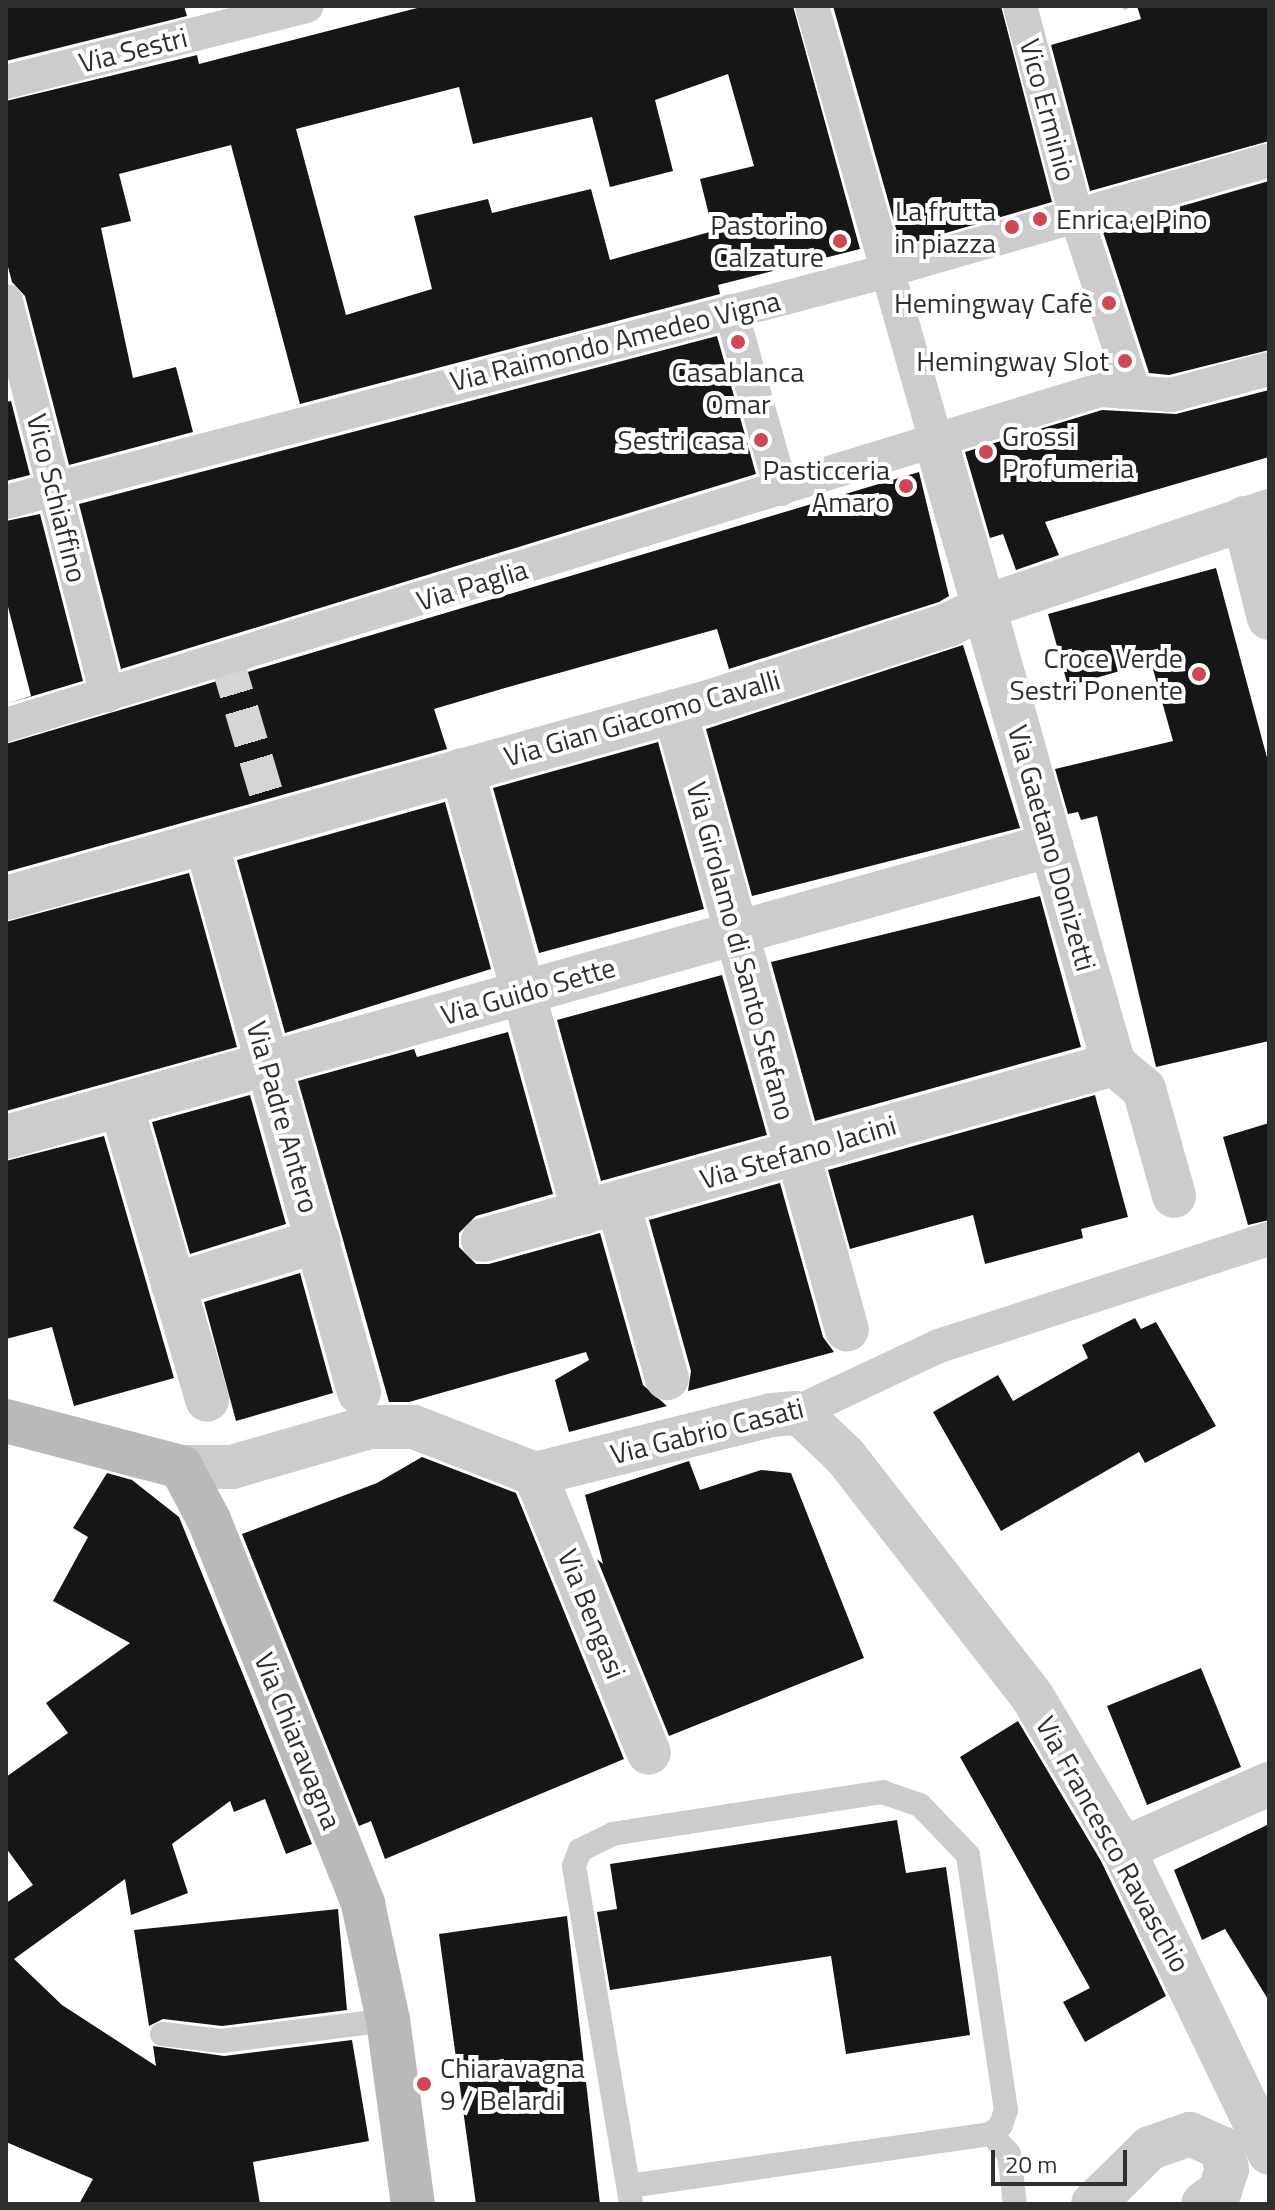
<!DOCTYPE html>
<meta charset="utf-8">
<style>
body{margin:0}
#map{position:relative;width:1275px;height:2210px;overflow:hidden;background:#fff;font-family:"Titillium Web",sans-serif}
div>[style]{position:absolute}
.building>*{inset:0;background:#161616}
.pedestrian-tunnel>*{height:34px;margin-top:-17px;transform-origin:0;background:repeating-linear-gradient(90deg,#d5d5d5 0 34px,transparent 0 51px)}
.path>*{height:5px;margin-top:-2.5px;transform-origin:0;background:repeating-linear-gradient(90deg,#c9c9c9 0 4px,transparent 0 8px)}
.service>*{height:24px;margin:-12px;padding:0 12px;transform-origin:12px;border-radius:12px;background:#ccc}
.pedestrian>*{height:34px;margin:-17px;padding:0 17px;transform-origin:17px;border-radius:17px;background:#ccc}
.minor>*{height:44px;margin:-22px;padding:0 22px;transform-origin:22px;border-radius:22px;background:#ccc}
.tertiary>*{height:44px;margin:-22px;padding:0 22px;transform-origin:22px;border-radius:22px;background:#ccc}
.secondary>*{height:44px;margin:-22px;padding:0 22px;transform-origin:22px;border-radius:22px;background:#b9b9b9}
.dots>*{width:22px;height:22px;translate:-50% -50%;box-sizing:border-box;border:4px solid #fff;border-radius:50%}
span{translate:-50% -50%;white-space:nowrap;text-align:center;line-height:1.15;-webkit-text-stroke:8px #fff;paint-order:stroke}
.street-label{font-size:28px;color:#2f2f2f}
.poi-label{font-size:28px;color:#2f2f2f}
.right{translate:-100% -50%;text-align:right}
.left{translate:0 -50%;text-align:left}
.frame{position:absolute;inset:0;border:8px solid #2f2f2f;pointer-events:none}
.scale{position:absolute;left:991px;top:2150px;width:136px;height:36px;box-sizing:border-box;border:4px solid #2f2f2f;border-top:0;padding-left:10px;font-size:24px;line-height:28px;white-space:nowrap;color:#2f2f2f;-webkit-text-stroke:6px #fff;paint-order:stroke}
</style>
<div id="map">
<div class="building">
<i style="clip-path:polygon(6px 6px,184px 6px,187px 16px,6px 61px)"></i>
<i style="clip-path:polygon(evenodd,425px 6px,793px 6px,860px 249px,718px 285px,720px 294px,300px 404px,231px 145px,119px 174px,131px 221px,101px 228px,133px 378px,176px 367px,193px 432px,69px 465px,25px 296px,12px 282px,6px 259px,6px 101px,197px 55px,199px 64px,425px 6px,728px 74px,754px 166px,700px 179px,713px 231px,610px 260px,591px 189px,492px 213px,488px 199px,414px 216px,432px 289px,346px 315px,296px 129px,459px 87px,473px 144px,592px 117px,610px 187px,673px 171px,655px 100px,728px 74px)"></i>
<i style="clip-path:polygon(833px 6px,1001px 6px,1052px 202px,901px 246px)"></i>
<i style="clip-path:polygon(1137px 6px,1269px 6px,1269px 141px,1090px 191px,1051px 45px,1141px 19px)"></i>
<i style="clip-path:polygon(1269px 181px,1269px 350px,1169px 375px,1149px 373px,1102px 229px)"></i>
<i style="clip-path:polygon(717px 336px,756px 474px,121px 669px,79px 504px)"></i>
<i style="clip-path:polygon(1269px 390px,1269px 457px,1045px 522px,1059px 555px,1016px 570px,1003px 534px,990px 538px,965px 452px,1102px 410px,1176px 414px)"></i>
<i style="clip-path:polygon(11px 401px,30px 475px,6px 481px,6px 402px)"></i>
<i style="clip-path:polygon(919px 472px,949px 596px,939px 602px,729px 669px,717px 629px,512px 686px,434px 709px,447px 749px,6px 872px,6px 744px)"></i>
<i style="clip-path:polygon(40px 514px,83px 681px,6px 704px,31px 696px,6px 599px,6px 521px)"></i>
<i style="clip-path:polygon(1216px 568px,1269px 765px,1269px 1041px,1156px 1067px,1097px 816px,1081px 820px,1078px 812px,1068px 814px,1055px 769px,1173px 741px,1151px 662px,1068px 686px,1048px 614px)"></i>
<i style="clip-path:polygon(963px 645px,1020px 828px,752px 896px,706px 729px)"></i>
<i style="clip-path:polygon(658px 742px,704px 909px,539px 953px,493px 788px)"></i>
<i style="clip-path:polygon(445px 802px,491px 969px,285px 1033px,237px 860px)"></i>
<i style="clip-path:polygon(189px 873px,237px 1047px,6px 1111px,6px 922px)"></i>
<i style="clip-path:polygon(1040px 896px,1081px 1047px,815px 1121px,771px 962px)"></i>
<i style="clip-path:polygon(722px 975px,767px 1135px,601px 1181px,557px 1020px)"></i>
<i style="clip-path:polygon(508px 1032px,553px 1194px,476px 1216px,459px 1233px,459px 1247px,476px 1264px,489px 1264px,600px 1233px,643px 1385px,667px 1406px,569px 1432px,555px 1380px,589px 1360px,586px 1352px,409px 1402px,389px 1402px,298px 1081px,414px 1049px,417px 1057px)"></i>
<i style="clip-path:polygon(250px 1095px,286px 1224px,190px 1254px,152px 1122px)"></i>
<i style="clip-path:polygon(1095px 1095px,1128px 1217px,1081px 1229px,1083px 1238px,985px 1264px,973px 1215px,850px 1249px,828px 1170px)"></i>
<i style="clip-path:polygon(1269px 1123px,1269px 1220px,1248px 1225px,1223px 1137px)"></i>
<i style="clip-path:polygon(104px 1136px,174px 1378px,74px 1406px,52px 1327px,6px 1339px,6px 1161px)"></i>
<i style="clip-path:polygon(780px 1183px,823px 1337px,834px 1352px,688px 1391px,691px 1371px,649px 1220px)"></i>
<i style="clip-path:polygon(300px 1273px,333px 1393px,236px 1421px,204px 1302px)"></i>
<i style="clip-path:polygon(1135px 1318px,1141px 1329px,1156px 1322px,1216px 1426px,1145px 1463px,1139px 1452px,1001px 1531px,933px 1412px,998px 1375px,1013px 1401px,1088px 1358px,1082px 1345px)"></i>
<i style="clip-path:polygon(422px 1457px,516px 1493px,624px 1759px,385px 1859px,371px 1821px,359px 1826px,242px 1534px,377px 1483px)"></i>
<i style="clip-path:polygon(689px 1461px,700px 1490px,761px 1470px,791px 1473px,864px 1658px,669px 1736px,597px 1559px,603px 1564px,585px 1495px)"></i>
<i style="clip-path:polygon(107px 1473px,132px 1480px,179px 1517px,312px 1844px,286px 1854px,265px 1799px,234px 1812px,230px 1801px,172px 1844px,188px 1893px,131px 1915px,125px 1879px,14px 1959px,62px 2005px,156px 2066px,153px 2046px,224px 2056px,352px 2040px,369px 2141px,253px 2162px,260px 2204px,79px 2204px,93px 2179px,6px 2142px,6px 1903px,33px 1885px,6px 1848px,6px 1777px,68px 1733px,46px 1703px,130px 1643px,53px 1601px,88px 1537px,73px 1528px)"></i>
<i style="clip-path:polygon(1201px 1668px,1241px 1767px,1147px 1805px,1107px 1706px)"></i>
<i style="clip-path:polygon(1018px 1721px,1101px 1861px,1166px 1996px,1085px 2042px,1063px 2002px,1090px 1988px,960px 1757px)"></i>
<i style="clip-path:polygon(897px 1820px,906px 1873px,946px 1867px,970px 2035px,846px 2054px,831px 1956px,610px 1990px,597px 1912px,617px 1909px,610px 1864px)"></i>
<i style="clip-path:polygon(1269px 1824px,1269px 2001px,1225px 1929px,1202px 1940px,1174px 1870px)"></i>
<i style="clip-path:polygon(338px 1909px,347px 2010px,222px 2026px,163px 2019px,149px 2026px,134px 1930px)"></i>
<i style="clip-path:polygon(567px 1916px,600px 2204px,476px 2204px,439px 1934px)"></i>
</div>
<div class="pedestrian-tunnel">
<i style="left:227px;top:661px;width:169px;rotate:73.5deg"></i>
</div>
<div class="path">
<i style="left:1125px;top:6px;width:3px;rotate:72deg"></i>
</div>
<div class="service">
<i style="left:162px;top:2034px;width:60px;rotate:6.7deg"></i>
<i style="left:222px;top:2041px;width:167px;rotate:-7.2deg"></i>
<i style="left:991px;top:2134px;width:27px;rotate:48deg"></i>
<i style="left:1009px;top:2154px;width:50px;rotate:83.2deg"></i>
<i style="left:629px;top:2186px;width:366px;rotate:-8.2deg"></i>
<i style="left:991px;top:2134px;width:13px;rotate:-42deg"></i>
<i style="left:1001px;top:2125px;width:16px;rotate:-72deg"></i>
<i style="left:1006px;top:2110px;width:258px;rotate:-98.5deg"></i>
<i style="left:968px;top:1855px;width:69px;rotate:-133.8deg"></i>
<i style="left:920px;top:1805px;width:39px;rotate:-161deg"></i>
<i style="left:883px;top:1792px;width:273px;rotate:171.2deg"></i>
<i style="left:613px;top:1834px;width:37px;rotate:154deg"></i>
<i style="left:580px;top:1850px;width:17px;rotate:111deg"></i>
<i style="left:574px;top:1866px;width:343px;rotate:80.4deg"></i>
</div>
<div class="pedestrian">
<i style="left:812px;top:6px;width:453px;rotate:74.1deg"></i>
<i style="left:1020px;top:6px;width:216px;rotate:75deg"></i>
<i style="left:1076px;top:215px;width:186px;rotate:71.9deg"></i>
<i style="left:6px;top:82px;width:310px;rotate:-14.2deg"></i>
<i style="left:6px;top:301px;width:407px;rotate:75.6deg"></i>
<i style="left:731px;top:311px;width:185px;rotate:74.3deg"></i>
<i style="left:6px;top:502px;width:891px;rotate:-14.69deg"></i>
<i style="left:868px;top:276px;width:417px;rotate:-16.1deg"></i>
<i style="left:6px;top:725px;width:1144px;rotate:-17.03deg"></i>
<i style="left:1100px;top:390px;width:71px;rotate:4deg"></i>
<i style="left:1171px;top:395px;width:101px;rotate:-14.9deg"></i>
<i style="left:796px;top:1413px;width:158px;rotate:-25.1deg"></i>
<i style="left:939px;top:1346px;width:347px;rotate:-18deg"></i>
</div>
<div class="minor">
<i style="left:1244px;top:518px;width:103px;rotate:76deg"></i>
<i style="left:675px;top:711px;width:642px;rotate:74.47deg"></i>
<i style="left:462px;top:770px;width:459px;rotate:74.6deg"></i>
<i style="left:206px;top:842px;width:571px;rotate:74.45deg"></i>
<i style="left:1051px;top:845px;width:228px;rotate:74deg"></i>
<i style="left:1114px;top:1064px;width:39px;rotate:40deg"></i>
<i style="left:1144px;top:1089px;width:111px;rotate:74.3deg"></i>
<i style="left:6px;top:898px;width:733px;rotate:-15.59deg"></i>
<i style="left:712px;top:701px;width:248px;rotate:-17.9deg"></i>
<i style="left:948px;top:625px;width:40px;rotate:-26.6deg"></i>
<i style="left:984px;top:607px;width:172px;rotate:-106.2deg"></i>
<i style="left:121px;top:1105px;width:307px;rotate:73.7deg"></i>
<i style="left:618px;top:1203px;width:182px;rotate:74.4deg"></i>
<i style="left:483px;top:1240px;width:655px;rotate:-15.58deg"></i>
<i style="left:173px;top:1285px;width:152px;rotate:-16.9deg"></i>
<i style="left:181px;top:1467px;width:51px"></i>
<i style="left:232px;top:1467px;width:144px;rotate:-16.2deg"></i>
<i style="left:370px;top:1427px;width:44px"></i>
<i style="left:414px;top:1427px;width:130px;rotate:21.2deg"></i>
<i style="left:535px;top:1474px;width:244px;rotate:-14deg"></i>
<i style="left:772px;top:1415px;width:24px;rotate:-5deg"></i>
<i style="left:796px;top:1413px;width:12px;rotate:31deg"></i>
<i style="left:806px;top:1419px;width:54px;rotate:43.5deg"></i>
<i style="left:845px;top:1456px;width:304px;rotate:52.1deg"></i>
<i style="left:1032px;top:1696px;width:178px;rotate:59.3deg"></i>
<i style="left:1123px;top:1849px;width:337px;rotate:64.3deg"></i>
<i style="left:535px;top:1474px;width:301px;rotate:67.8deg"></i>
<i style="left:1123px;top:1849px;width:160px;rotate:-24deg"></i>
<i style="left:1093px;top:2204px;width:80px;rotate:-44.5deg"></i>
<i style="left:1150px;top:2148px;width:42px;rotate:-19.3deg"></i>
<i style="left:1190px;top:2134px;width:34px;rotate:24deg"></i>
<i style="left:1221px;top:2148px;width:22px;rotate:74deg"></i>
<i style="left:1227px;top:2169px;width:23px;rotate:108deg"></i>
<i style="left:1220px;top:2191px;width:21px;rotate:143deg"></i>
</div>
<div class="tertiary">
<i style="left:6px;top:1137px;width:1085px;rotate:-15.61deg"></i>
<i style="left:1051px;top:845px;width:247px;rotate:-105.7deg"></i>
<i style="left:984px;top:607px;width:301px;rotate:-18.6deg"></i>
</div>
<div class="secondary">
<i style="left:6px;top:1421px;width:181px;rotate:14.7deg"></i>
<i style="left:181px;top:1467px;width:60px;rotate:62.2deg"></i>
<i style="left:209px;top:1520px;width:414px;rotate:68.1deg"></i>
<i style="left:363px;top:1904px;width:119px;rotate:77.8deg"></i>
<i style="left:388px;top:2020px;width:186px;rotate:82.3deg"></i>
</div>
<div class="dots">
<i style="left:1040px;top:219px;background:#cf4754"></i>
<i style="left:1012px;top:227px;background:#cf4754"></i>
<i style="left:840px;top:241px;background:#cf4754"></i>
<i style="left:1109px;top:303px;background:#cf4754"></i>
<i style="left:738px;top:342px;background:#cf4754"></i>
<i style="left:1125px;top:361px;background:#cf4754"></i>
<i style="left:761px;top:440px;background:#cf4754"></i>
<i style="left:986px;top:452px;background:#cf4754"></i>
<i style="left:906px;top:486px;background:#cf4754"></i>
<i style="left:1199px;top:674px;background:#cf4754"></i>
<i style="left:424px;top:2084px;background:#cf4754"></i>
</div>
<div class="street-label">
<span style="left:133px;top:50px;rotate:-14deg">Via Sestri</span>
<span style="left:1048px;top:110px;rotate:75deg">Vico Erminio</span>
<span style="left:615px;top:341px;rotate:-14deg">Via Raimondo Amedeo Vigna</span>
<span style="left:57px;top:498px;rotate:76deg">Vico Schiaffino</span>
<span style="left:472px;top:585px;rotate:-17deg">Via Paglia</span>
<span style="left:642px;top:718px;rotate:-16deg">Via Gian Giacomo Cavalli</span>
<span style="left:1052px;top:848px;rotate:74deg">Via Gaetano Donizetti</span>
<span style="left:741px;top:951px;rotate:75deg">Via Girolamo di Santo Stefano</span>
<span style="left:528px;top:991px;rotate:-16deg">Via Guido Sette</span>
<span style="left:283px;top:1117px;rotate:74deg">Via Padre Antero</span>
<span style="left:798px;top:1152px;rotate:-16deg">Via Stefano Jacini</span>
<span style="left:707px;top:1431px;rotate:-14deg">Via Gabrio Casati</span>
<span style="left:592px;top:1614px;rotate:68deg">Via Bengasi</span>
<span style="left:298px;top:1741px;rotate:68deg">Via Chiaravagna</span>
<span style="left:1113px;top:1844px;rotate:61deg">Via Francesco Ravaschio</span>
</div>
<div class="poi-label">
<span class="right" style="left:996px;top:227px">La frutta<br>in piazza</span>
<span class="left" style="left:1056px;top:219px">Enrica e Pino</span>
<span class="right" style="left:824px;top:241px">Pastorino<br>Calzature</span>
<span class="right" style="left:1093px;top:303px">Hemingway Cafè</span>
<span class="right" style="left:1109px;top:361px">Hemingway Slot</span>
<span style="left:738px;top:388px">Casablanca<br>Omar</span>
<span class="left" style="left:1002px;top:452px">Grossi<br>Profumeria</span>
<span class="right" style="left:745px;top:440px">Sestri casa</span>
<span class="right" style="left:890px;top:486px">Pasticceria<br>Amaro</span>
<span class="right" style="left:1183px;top:674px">Croce Verde<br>Sestri Ponente</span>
<span class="left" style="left:440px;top:2084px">Chiaravagna<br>9 / Belardi</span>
</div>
<div class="frame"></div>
<div class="scale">20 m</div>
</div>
